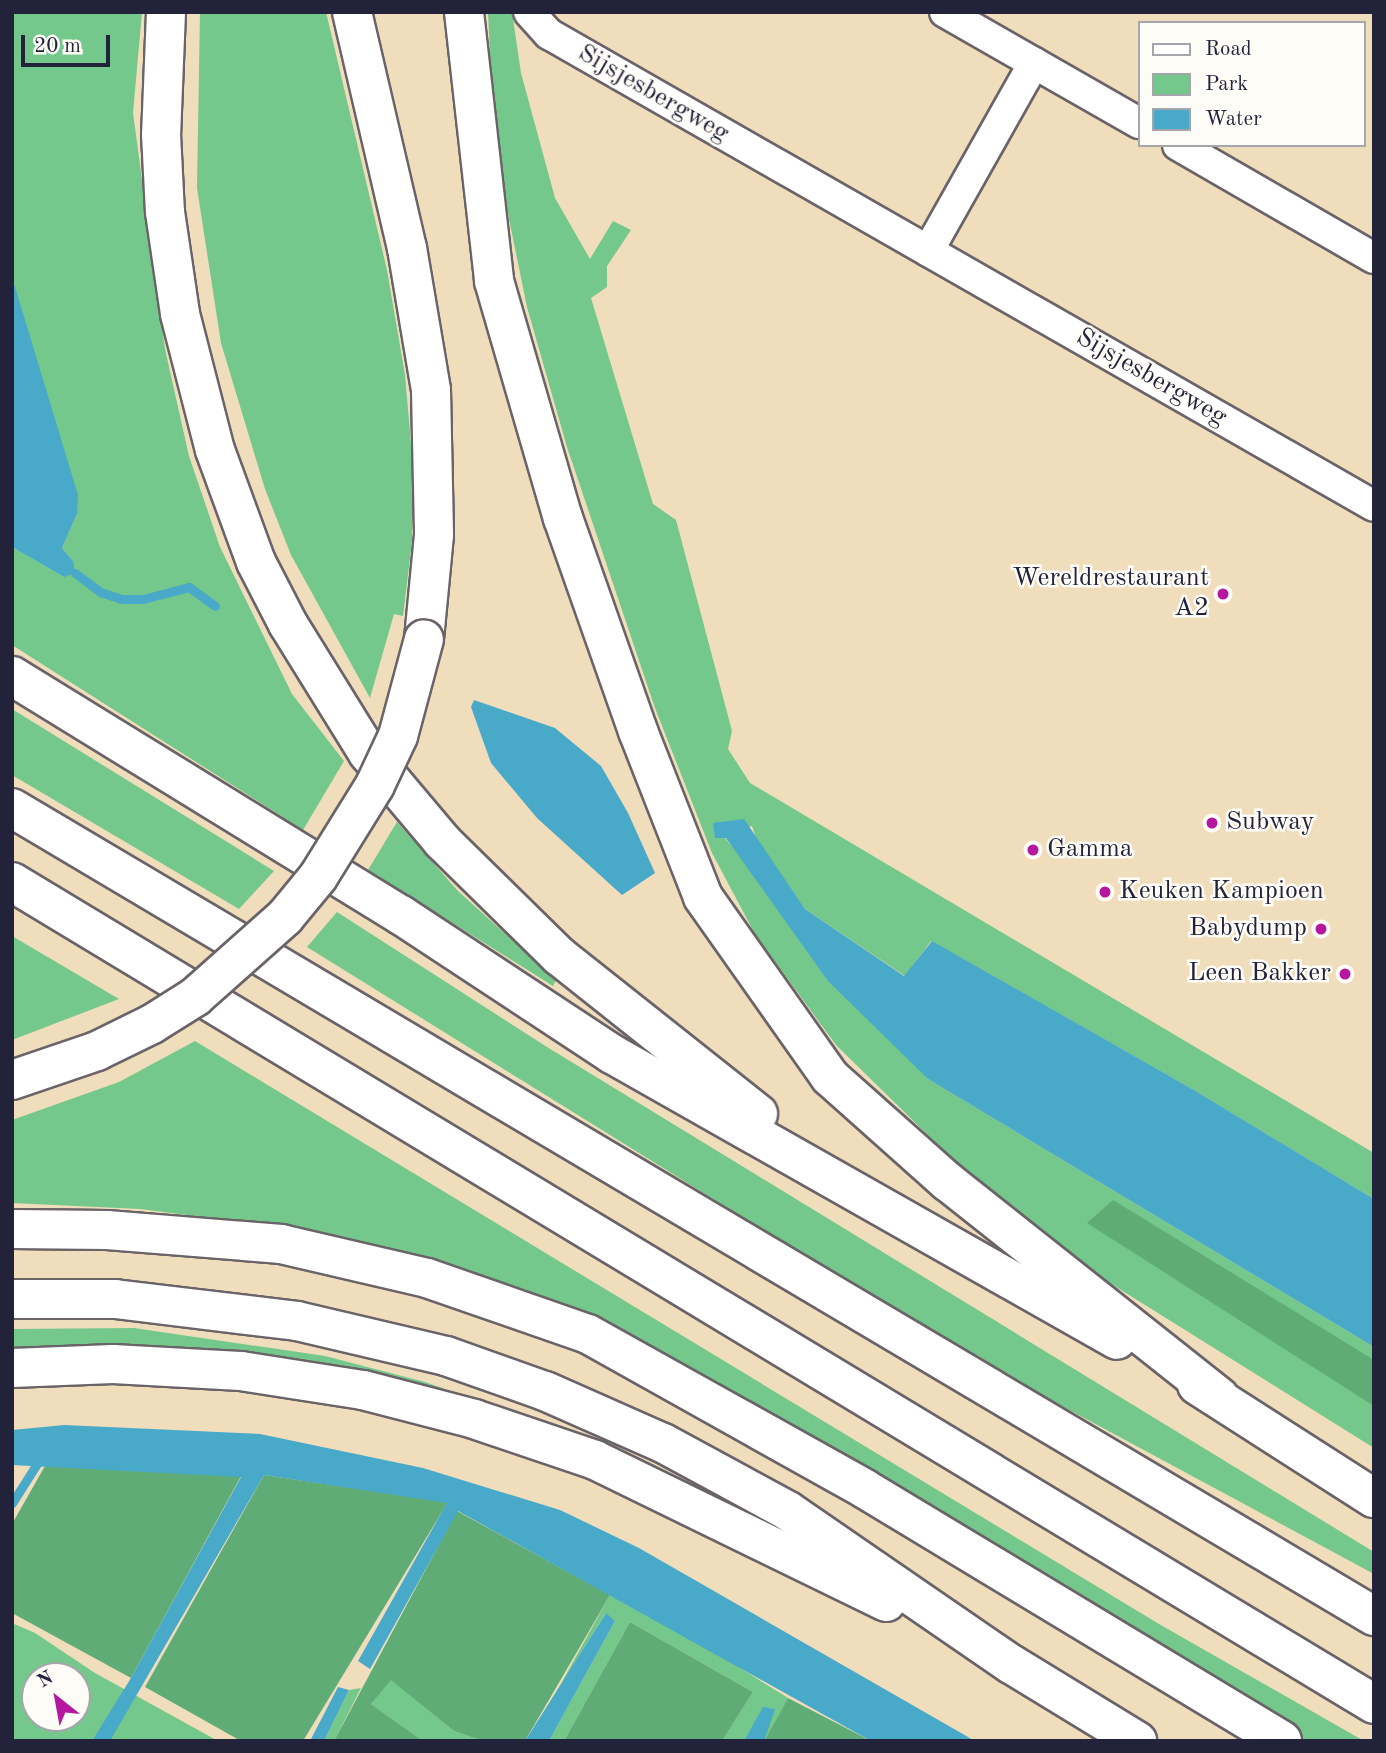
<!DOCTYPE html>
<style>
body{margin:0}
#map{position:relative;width:1386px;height:1753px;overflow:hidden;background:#efddbc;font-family:"Old Standard TT",serif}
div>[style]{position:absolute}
.green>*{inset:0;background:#74c88b}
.forest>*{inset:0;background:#5fac77}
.water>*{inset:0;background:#48a9c8}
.stream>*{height:9px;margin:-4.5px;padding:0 4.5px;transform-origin:4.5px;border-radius:4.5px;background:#48a9c8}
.roads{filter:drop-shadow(2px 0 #6a6368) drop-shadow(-2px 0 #6a6368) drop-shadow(0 2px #6a6368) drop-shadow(0 -2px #6a6368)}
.minor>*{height:30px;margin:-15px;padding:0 15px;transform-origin:15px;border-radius:15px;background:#fff}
.highway>*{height:38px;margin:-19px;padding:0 19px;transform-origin:19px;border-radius:19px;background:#fff}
.bridges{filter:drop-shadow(2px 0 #6a6368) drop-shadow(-2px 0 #6a6368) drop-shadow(0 2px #6a6368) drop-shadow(0 -2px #6a6368)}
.highway-bridge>*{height:38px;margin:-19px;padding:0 19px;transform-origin:19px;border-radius:19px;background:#fff}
.dots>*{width:19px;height:19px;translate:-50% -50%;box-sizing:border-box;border:4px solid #fdfcf7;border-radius:50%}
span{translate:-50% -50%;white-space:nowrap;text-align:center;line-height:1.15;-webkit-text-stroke:5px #fdfcf7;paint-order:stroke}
.street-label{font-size:26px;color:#22223b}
.poi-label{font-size:26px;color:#22223b}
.right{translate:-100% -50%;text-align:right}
.left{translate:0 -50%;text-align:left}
.frame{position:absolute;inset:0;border:14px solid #22223b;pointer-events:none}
.legend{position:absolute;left:1138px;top:21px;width:228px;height:126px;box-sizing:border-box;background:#fdfcf7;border:2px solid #a5a5ac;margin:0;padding:9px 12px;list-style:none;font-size:21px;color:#22223b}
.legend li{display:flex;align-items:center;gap:14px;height:35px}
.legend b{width:35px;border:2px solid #a5a5ac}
.north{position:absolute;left:21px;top:1662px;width:70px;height:70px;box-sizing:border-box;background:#fdfcf7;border:2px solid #a5a5ac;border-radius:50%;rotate:329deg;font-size:19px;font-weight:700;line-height:28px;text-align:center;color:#22223b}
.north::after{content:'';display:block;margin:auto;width:24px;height:32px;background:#b5179e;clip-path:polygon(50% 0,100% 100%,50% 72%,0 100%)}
.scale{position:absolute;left:21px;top:35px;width:89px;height:32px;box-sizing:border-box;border:4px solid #22223b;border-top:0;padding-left:9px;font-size:21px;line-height:24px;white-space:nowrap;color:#22223b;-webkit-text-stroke:5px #fdfcf7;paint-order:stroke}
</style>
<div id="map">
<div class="green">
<i style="clip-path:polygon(12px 12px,142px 12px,133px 113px,165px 349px,189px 456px,220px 547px,292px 694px,344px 761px,303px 830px,12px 645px,12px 547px,64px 577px,73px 561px,62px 548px,77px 514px,12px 277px)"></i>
<i style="clip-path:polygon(200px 12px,326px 12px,387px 270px,405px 375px,413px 466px,412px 541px,403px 616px,394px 614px,370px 698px,291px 555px,265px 489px,221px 343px,197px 188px)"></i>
<i style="clip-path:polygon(488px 12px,512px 12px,521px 73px,555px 198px,590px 259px,613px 221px,631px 230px,607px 266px,607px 287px,591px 298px,653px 504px,676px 520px,732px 731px,728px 749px,750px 783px,1374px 1153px,1374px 1199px,1194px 1090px,931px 941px,905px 976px,805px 909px,757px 841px,752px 826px,715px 838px,725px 838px,928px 1079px,1374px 1347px,1374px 1448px,1041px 1240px,953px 1171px,940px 1147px,836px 1045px,755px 934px,712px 853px,655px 708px,567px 447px,527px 307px,509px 219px,493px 118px)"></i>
<i style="clip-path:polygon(12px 709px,274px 871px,239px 909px,12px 775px)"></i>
<i style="clip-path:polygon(397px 822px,458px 891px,556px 980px,553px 986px,368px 870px)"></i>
<i style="clip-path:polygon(337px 912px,547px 1047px,1374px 1552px,1374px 1574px,947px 1344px,307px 947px)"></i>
<i style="clip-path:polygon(12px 936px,119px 999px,12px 1040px)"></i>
<i style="clip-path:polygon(195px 1041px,1159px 1624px,1364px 1741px,1270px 1741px,601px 1322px,249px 1223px,140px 1209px,12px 1203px,12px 1120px,119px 1082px)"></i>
<i style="clip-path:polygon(134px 1328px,325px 1356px,425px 1382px,519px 1415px,12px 1353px,12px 1329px)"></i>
<i style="clip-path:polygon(610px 1595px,697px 1641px,788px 1698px,764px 1741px,722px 1741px,753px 1692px,630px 1622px,564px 1741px,549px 1741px,615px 1621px,605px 1614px,552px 1700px)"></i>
<i style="clip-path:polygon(evenodd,12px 1623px,35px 1633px,95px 1673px,218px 1741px,12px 1741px,12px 1623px,35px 1676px,77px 1676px,77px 1718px,35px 1718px,35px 1676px)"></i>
<i style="clip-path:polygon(391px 1679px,454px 1731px,483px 1741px,423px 1741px,371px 1704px)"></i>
<i style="clip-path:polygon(361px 1688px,334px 1741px,324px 1741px,349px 1690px)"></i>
</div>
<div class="forest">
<i style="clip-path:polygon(1113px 1200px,1374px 1360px,1374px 1406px,1087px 1223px)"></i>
<i style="clip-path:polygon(45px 1466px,241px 1476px,131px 1678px,12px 1613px,12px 1524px)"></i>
<i style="clip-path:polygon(264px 1475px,448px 1502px,303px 1741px,241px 1741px,145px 1687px)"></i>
<i style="clip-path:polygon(457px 1511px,610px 1595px,525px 1741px,483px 1741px,454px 1731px,391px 1680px,371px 1704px,423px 1741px,334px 1741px)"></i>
<i style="clip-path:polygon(630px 1622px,753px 1692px,722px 1741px,564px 1741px)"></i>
<i style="clip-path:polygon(788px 1698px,871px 1741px,764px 1741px)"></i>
</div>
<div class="water">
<i style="clip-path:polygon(12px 277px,78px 495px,77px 514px,62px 548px,73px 561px,75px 573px,64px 577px,12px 547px)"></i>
<i style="clip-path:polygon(474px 700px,555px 728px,601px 766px,628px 813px,655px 873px,622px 895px,537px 818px,491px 763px,471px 707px)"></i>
<i style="clip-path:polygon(744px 819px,805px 909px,904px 976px,932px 941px,1194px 1090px,1374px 1199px,1374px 1347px,928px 1079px,828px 981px,726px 838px,715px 838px,713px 823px)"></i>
<i style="clip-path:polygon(64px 1425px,260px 1434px,423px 1468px,560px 1510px,639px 1548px,975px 1741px,871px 1741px,458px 1511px,370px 1669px,358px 1661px,447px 1503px,264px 1475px,110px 1741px,92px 1741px,131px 1678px,241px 1477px,12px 1465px,12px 1430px)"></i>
<i style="clip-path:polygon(606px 1613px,615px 1621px,549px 1741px,525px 1741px)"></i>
<i style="clip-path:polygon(338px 1687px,349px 1690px,324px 1741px,310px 1741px)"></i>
<i style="clip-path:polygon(763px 1707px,775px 1709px,764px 1741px,744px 1741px)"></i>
</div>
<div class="stream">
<i style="left:75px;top:573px;width:31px;rotate:37deg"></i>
<i style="left:100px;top:592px;width:22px;rotate:18deg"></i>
<i style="left:121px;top:599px;width:22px"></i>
<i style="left:143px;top:599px;width:48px;rotate:-14.6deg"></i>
<i style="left:189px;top:587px;width:32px;rotate:36deg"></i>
<i style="left:12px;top:1503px;width:49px;rotate:-57.6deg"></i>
</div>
<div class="roads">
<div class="minor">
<i style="left:529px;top:12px;width:30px;rotate:48deg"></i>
<i style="left:549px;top:34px;width:950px;rotate:29.77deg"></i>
<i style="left:945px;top:12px;width:224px;rotate:29.8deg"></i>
<i style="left:1178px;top:145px;width:226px;rotate:30deg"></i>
<i style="left:928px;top:251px;width:216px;rotate:-60.6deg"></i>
</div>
<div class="highway">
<i style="left:166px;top:12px;width:122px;rotate:92.3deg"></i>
<i style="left:161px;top:134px;width:78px;rotate:87.1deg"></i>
<i style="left:165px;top:212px;width:103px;rotate:81.6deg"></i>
<i style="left:180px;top:314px;width:140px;rotate:75.6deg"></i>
<i style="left:215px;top:450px;width:119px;rotate:69.9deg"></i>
<i style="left:256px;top:562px;width:70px;rotate:62.7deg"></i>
<i style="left:288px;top:624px;width:152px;rotate:58.2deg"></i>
<i style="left:368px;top:753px;width:115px;rotate:49.9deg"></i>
<i style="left:442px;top:841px;width:164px;rotate:44.5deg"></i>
<i style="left:559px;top:956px;width:254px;rotate:38.4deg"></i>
<i style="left:352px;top:12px;width:242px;rotate:76.9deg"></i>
<i style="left:407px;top:248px;width:144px;rotate:80.4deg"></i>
<i style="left:431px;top:390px;width:145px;rotate:88.8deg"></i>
<i style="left:434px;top:535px;width:104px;rotate:95.5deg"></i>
<i style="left:464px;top:12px;width:271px;rotate:83.6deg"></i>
<i style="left:494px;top:281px;width:247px;rotate:73.8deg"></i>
<i style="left:563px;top:518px;width:226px;rotate:70.6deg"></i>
<i style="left:638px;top:731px;width:178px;rotate:68.6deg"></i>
<i style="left:703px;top:897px;width:220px;rotate:54.8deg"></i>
<i style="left:830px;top:1077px;width:158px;rotate:41.7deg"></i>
<i style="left:948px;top:1182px;width:346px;rotate:38.4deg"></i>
<i style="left:12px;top:676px;width:457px;rotate:31.6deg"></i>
<i style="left:401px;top:915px;width:253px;rotate:33.4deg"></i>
<i style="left:612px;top:1054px;width:580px;rotate:29.52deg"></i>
<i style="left:12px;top:808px;width:1584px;rotate:30.68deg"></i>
<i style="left:12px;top:882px;width:1591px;rotate:31.11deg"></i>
<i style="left:12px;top:1229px;width:95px;rotate:0.6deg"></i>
<i style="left:107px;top:1230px;width:175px;rotate:4.6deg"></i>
<i style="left:281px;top:1244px;width:150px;rotate:13.1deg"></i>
<i style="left:427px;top:1278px;width:170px;rotate:19.2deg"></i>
<i style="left:588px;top:1334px;width:317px;rotate:29.2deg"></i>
<i style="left:865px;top:1489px;width:487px;rotate:31.1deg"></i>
<i style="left:12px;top:1299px;width:103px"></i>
<i style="left:115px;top:1299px;width:183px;rotate:6.9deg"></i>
<i style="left:297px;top:1321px;width:153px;rotate:13.2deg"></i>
<i style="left:446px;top:1356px;width:105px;rotate:19.5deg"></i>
<i style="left:545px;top:1391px;width:129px;rotate:23.8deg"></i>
<i style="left:663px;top:1443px;width:142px;rotate:28.5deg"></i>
<i style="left:788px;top:1511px;width:270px;rotate:34.5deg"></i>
<i style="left:1011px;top:1664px;width:148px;rotate:31.4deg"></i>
<i style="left:12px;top:1368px;width:101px;rotate:-2.3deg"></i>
<i style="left:113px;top:1364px;width:128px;rotate:3.1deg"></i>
<i style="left:241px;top:1371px;width:123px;rotate:8.9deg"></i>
<i style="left:363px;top:1390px;width:115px;rotate:14.6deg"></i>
<i style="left:474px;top:1419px;width:128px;rotate:18.7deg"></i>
<i style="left:595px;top:1460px;width:324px;rotate:26deg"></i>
<i style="left:1197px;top:1385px;width:210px;rotate:32.6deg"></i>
</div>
</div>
<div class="bridges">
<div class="highway-bridge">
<i style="left:12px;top:1080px;width:90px;rotate:-18.8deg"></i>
<i style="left:97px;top:1051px;width:61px;rotate:-26.1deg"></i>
<i style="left:152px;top:1024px;width:51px;rotate:-32.1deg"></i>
<i style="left:195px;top:997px;width:120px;rotate:-41.6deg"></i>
<i style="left:285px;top:917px;width:52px;rotate:-50.5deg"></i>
<i style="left:318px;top:877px;width:108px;rotate:-58.2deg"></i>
<i style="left:375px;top:785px;width:54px;rotate:-64.9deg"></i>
<i style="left:398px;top:736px;width:100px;rotate:-75deg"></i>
</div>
</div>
<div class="dots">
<i style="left:1223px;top:594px;background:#b5179e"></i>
<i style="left:1212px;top:823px;background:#b5179e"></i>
<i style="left:1033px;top:850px;background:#b5179e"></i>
<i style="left:1105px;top:892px;background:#b5179e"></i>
<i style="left:1321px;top:929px;background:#b5179e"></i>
<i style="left:1345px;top:974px;background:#b5179e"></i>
</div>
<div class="street-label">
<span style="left:653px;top:94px;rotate:30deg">Sijsjesbergweg</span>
<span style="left:1151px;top:378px;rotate:30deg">Sijsjesbergweg</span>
</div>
<div class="poi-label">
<span class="right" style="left:1209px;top:594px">Wereldrestaurant<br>A2</span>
<span class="left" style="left:1226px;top:823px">Subway</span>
<span class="left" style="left:1047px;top:850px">Gamma</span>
<span class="left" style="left:1119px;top:892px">Keuken Kampioen</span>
<span class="right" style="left:1307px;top:929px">Babydump</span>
<span class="right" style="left:1331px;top:974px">Leen Bakker</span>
</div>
<div class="frame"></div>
<ul class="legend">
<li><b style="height:9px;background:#fff"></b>Road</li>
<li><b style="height:19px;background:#74c88b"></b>Park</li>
<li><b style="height:19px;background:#48a9c8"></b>Water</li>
</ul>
<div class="north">N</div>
<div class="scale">20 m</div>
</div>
